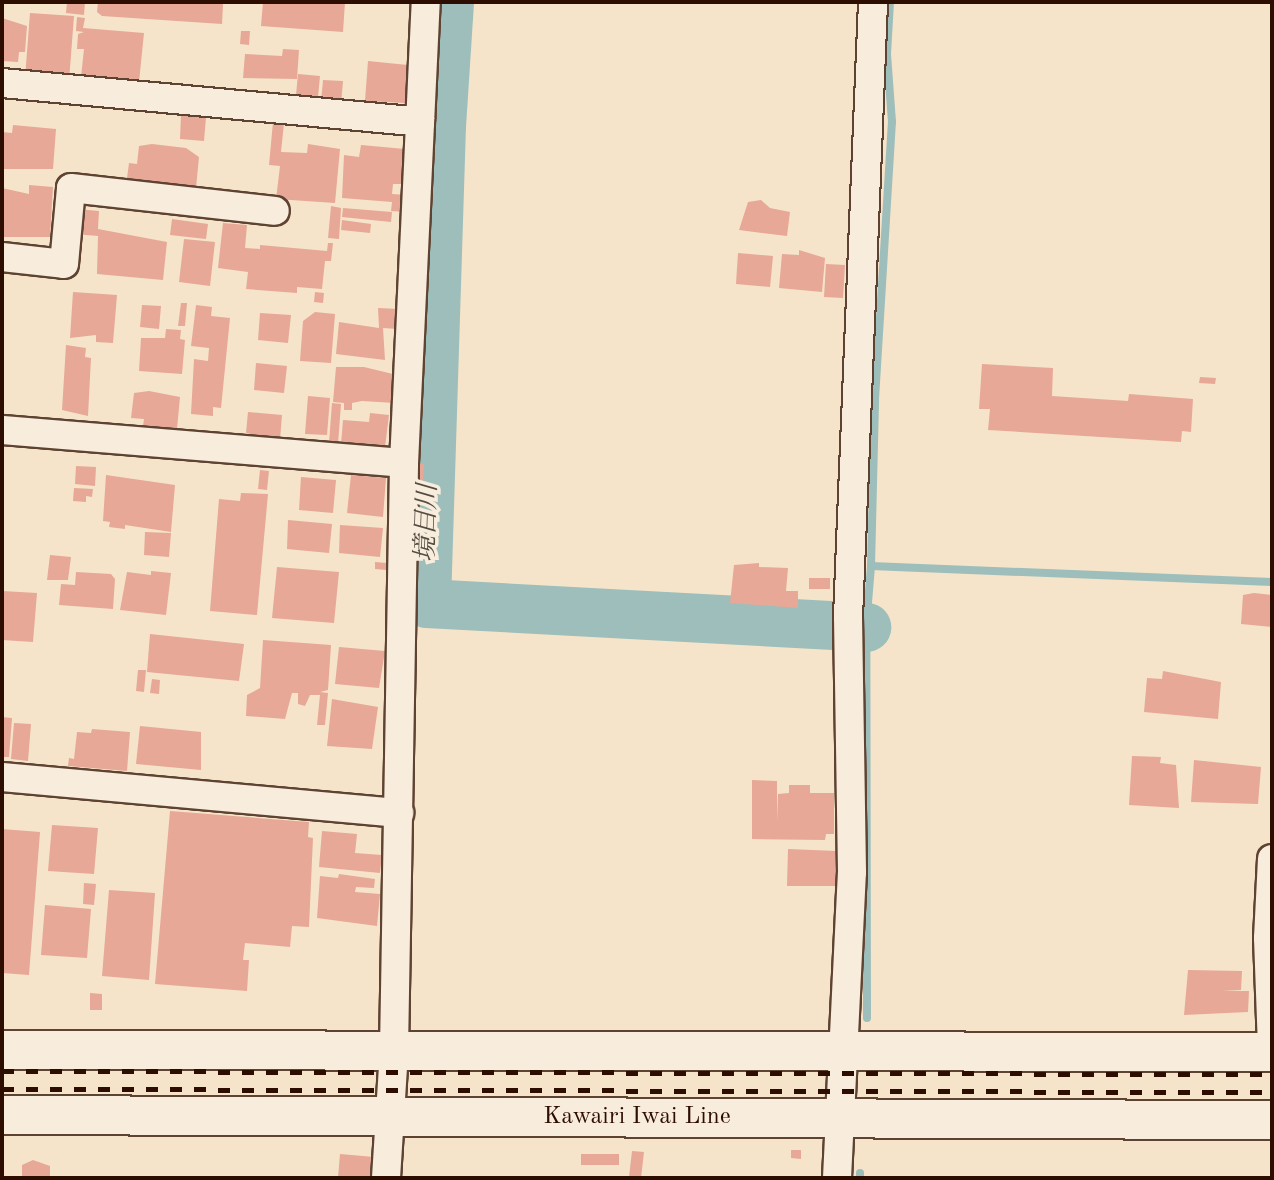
<!DOCTYPE html>
<meta charset="utf-8">
<style>
body{margin:0}
#map{position:relative;width:1274px;height:1180px;overflow:hidden;background:#f5e4ca;font-family:"Old Standard TT","Noto Serif JP",serif}
div>[style]{position:absolute}
.stream>*{height:8px;margin:-4px;padding:0 4px;transform-origin:4px;border-radius:4px;background:#9dbeba}
.river>*{height:49px;margin:-24.5px;padding:0 24.5px;transform-origin:24.5px;border-radius:24.5px;background:#9dbeba}
.building>*{inset:0;background:#e7a897}
.roads{filter:drop-shadow(2px 0 #5f4332) drop-shadow(-2px 0 #5f4332) drop-shadow(0 2px #5f4332) drop-shadow(0 -2px #5f4332)}
.minor>*{height:28px;margin:-14px;padding:0 14px;transform-origin:14px;border-radius:14px;background:#f8eddd}
.secondary>*{height:38px;margin:-19px;padding:0 19px;transform-origin:19px;border-radius:19px;background:#f8eddd}
.rail>*{height:5px;margin-top:-2.5px;transform-origin:0;background:repeating-linear-gradient(90deg,#2d0d00 0 12px,transparent 0 24px)}
span{translate:-50% -50%;white-space:nowrap;text-align:center;line-height:1.15;-webkit-text-stroke:7px #f8eddd;paint-order:stroke}
.street-label{font-size:24px;color:#2d0d00}
.water-label{font-size:26px;color:#544b41;font-style:italic}
.frame{position:absolute;inset:0;border:4px solid #2d0d00;pointer-events:none}
</style>
<div id="map">
<div class="stream">
<i style="left:871px;top:566px;width:167px;rotate:-88.6deg"></i>
<i style="left:875px;top:399px;width:278px;rotate:-86.5deg"></i>
<i style="left:892px;top:122px;width:68px;rotate:-94.2deg"></i>
<i style="left:887px;top:54px;width:52px;rotate:-86.7deg"></i>
<i style="left:867px;top:1018px;width:391px;rotate:-90.1deg"></i>
<i style="left:866px;top:627px;width:61px;rotate:-85.3deg"></i>
<i style="left:871px;top:566px;width:401px;rotate:2.3deg"></i>
<i style="left:860px;top:1178px;width:5px;rotate:-90deg"></i>
</div>
<div class="river">
<i style="left:449px;top:2px;width:123px;rotate:93.7deg"></i>
<i style="left:441px;top:125px;width:478px;rotate:91.8deg"></i>
<i style="left:426px;top:603px;width:441px;rotate:3.1deg"></i>
</div>
<div class="building">
<i style="clip-path:polygon(67px 2px,85px 2px,84px 15px,66px 13px)"></i>
<i style="clip-path:polygon(98px 2px,217px 2px,223px 4px,222px 24px,102px 16px,97px 12px)"></i>
<i style="clip-path:polygon(263px 2px,345px 2px,343px 32px,261px 26px)"></i>
<i style="clip-path:polygon(30px 13px,74px 16px,69px 81px,25px 78px)"></i>
<i style="clip-path:polygon(77px 17px,85px 18px,83px 28px,144px 33px,139px 82px,81px 77px,84px 49px,77px 49px,78px 34px,84px 32px,76px 31px)"></i>
<i style="clip-path:polygon(2px 18px,27px 26px,25px 52px,19px 52px,18px 62px,2px 61px)"></i>
<i style="clip-path:polygon(241px 31px,250px 31px,249px 45px,240px 44px)"></i>
<i style="clip-path:polygon(283px 49px,299px 50px,297px 79px,243px 78px,245px 54px,282px 56px)"></i>
<i style="clip-path:polygon(368px 61px,408px 65px,405px 103px,365px 101px)"></i>
<i style="clip-path:polygon(298px 74px,320px 76px,318px 97px,296px 95px)"></i>
<i style="clip-path:polygon(323px 80px,343px 81px,341px 104px,321px 102px)"></i>
<i style="clip-path:polygon(181px 115px,206px 117px,204px 141px,180px 139px)"></i>
<i style="clip-path:polygon(273px 122px,284px 123px,281px 152px,307px 153px,308px 144px,340px 149px,335px 203px,276px 199px,280px 166px,269px 165px)"></i>
<i style="clip-path:polygon(13px 125px,56px 129px,53px 169px,2px 169px,2px 132px,12px 133px)"></i>
<i style="clip-path:polygon(152px 144px,186px 148px,199px 157px,196px 188px,127px 178px,129px 163px,137px 164px,139px 146px)"></i>
<i style="clip-path:polygon(361px 145px,405px 149px,401px 184px,393px 184px,392px 194px,407px 195px,405px 212px,391px 211px,392px 202px,342px 198px,344px 155px,359px 157px)"></i>
<i style="clip-path:polygon(29px 185px,53px 187px,50px 237px,2px 237px,2px 188px,29px 194px)"></i>
<i style="clip-path:polygon(761px 200px,770px 208px,790px 212px,787px 236px,739px 230px,748px 202px)"></i>
<i style="clip-path:polygon(331px 206px,341px 208px,339px 239px,328px 238px)"></i>
<i style="clip-path:polygon(343px 208px,392px 212px,391px 222px,342px 217px)"></i>
<i style="clip-path:polygon(77px 209px,99px 211px,98px 229px,167px 242px,163px 280px,97px 274px,98px 236px,74px 234px)"></i>
<i style="clip-path:polygon(172px 219px,208px 224px,206px 239px,170px 235px)"></i>
<i style="clip-path:polygon(342px 220px,371px 224px,370px 233px,341px 230px)"></i>
<i style="clip-path:polygon(223px 223px,247px 225px,245px 248px,260px 249px,260px 245px,327px 251px,328px 243px,333px 243px,331px 261px,325px 261px,322px 289px,297px 287px,297px 293px,246px 289px,248px 272px,218px 268px)"></i>
<i style="clip-path:polygon(184px 239px,215px 242px,210px 286px,179px 282px)"></i>
<i style="clip-path:polygon(799px 250px,825px 258px,822px 292px,779px 288px,782px 254px,799px 255px)"></i>
<i style="clip-path:polygon(738px 253px,773px 256px,770px 287px,736px 284px)"></i>
<i style="clip-path:polygon(826px 264px,845px 265px,843px 298px,824px 297px)"></i>
<i style="clip-path:polygon(73px 292px,117px 295px,113px 343px,96px 342px,96px 335px,70px 338px)"></i>
<i style="clip-path:polygon(315px 292px,324px 293px,323px 303px,314px 302px)"></i>
<i style="clip-path:polygon(181px 303px,187px 303px,185px 326px,178px 326px)"></i>
<i style="clip-path:polygon(142px 305px,161px 306px,159px 329px,140px 327px)"></i>
<i style="clip-path:polygon(196px 305px,212px 307px,211px 316px,230px 318px,221px 408px,213px 407px,213px 416px,191px 414px,194px 359px,208px 361px,209px 348px,191px 346px)"></i>
<i style="clip-path:polygon(378px 308px,399px 309px,397px 329px,383px 328px,385px 360px,336px 354px,339px 322px,379px 328px)"></i>
<i style="clip-path:polygon(315px 312px,335px 314px,331px 363px,300px 361px,303px 321px)"></i>
<i style="clip-path:polygon(260px 313px,291px 315px,288px 343px,258px 340px)"></i>
<i style="clip-path:polygon(166px 329px,181px 330px,180px 339px,185px 340px,182px 374px,139px 371px,141px 338px,165px 338px)"></i>
<i style="clip-path:polygon(66px 345px,86px 348px,85px 357px,91px 358px,88px 416px,62px 410px)"></i>
<i style="clip-path:polygon(256px 363px,287px 366px,284px 393px,254px 390px)"></i>
<i style="clip-path:polygon(982px 364px,1053px 368px,1052px 396px,1128px 401px,1129px 394px,1193px 399px,1191px 432px,1182px 431px,1181px 442px,988px 430px,990px 409px,979px 409px)"></i>
<i style="clip-path:polygon(336px 367px,364px 367px,397px 375px,395px 403px,362px 401px,352px 403px,352px 410px,344px 410px,344px 403px,333px 402px)"></i>
<i style="clip-path:polygon(1200px 377px,1216px 378px,1215px 384px,1199px 383px)"></i>
<i style="clip-path:polygon(149px 391px,180px 397px,177px 429px,143px 426px,144px 419px,131px 418px,134px 393px)"></i>
<i style="clip-path:polygon(308px 396px,330px 398px,327px 435px,305px 434px)"></i>
<i style="clip-path:polygon(332px 403px,341px 404px,338px 444px,329px 443px)"></i>
<i style="clip-path:polygon(248px 412px,282px 415px,280px 440px,246px 433px)"></i>
<i style="clip-path:polygon(370px 413px,389px 415px,385px 447px,341px 444px,343px 420px,369px 422px)"></i>
<i style="clip-path:polygon(418px 464px,424px 464px,423px 486px,417px 486px)"></i>
<i style="clip-path:polygon(76px 466px,96px 467px,95px 486px,75px 484px)"></i>
<i style="clip-path:polygon(260px 470px,269px 471px,267px 490px,258px 489px)"></i>
<i style="clip-path:polygon(106px 475px,175px 485px,171px 532px,125px 525px,125px 529px,109px 527px,110px 522px,103px 521px)"></i>
<i style="clip-path:polygon(351px 475px,386px 478px,383px 517px,347px 513px)"></i>
<i style="clip-path:polygon(301px 477px,336px 480px,333px 513px,299px 510px)"></i>
<i style="clip-path:polygon(74px 488px,93px 489px,92px 497px,86px 496px,86px 502px,73px 501px)"></i>
<i style="clip-path:polygon(241px 493px,268px 494px,257px 615px,210px 611px,219px 499px,240px 501px)"></i>
<i style="clip-path:polygon(288px 520px,332px 524px,329px 553px,287px 549px)"></i>
<i style="clip-path:polygon(340px 525px,383px 528px,380px 557px,339px 553px)"></i>
<i style="clip-path:polygon(145px 532px,171px 533px,169px 557px,144px 555px)"></i>
<i style="clip-path:polygon(50px 555px,71px 557px,68px 580px,47px 580px)"></i>
<i style="clip-path:polygon(375px 562px,387px 563px,386px 570px,375px 569px)"></i>
<i style="clip-path:polygon(759px 563px,759px 567px,788px 568px,786px 591px,798px 591px,798px 608px,730px 603px,734px 565px)"></i>
<i style="clip-path:polygon(277px 567px,339px 572px,334px 623px,272px 618px)"></i>
<i style="clip-path:polygon(151px 571px,171px 573px,166px 615px,120px 610px,127px 572px,151px 575px)"></i>
<i style="clip-path:polygon(76px 572px,111px 574px,115px 579px,113px 609px,59px 605px,61px 584px,75px 585px)"></i>
<i style="clip-path:polygon(809px 578px,830px 578px,830px 589px,809px 589px)"></i>
<i style="clip-path:polygon(2px 591px,37px 593px,33px 642px,2px 640px)"></i>
<i style="clip-path:polygon(1254px 593px,1272px 595px,1272px 627px,1241px 624px,1243px 595px)"></i>
<i style="clip-path:polygon(150px 634px,244px 644px,239px 681px,147px 672px)"></i>
<i style="clip-path:polygon(263px 640px,331px 645px,328px 690px,320px 692px,328px 693px,325px 725px,317px 725px,320px 695px,310px 695px,305px 706px,298px 704px,298px 693px,292px 693px,285px 719px,246px 716px,247px 695px,260px 688px)"></i>
<i style="clip-path:polygon(339px 647px,385px 651px,379px 688px,335px 684px)"></i>
<i style="clip-path:polygon(138px 670px,146px 670px,144px 692px,136px 691px)"></i>
<i style="clip-path:polygon(1163px 671px,1221px 682px,1218px 719px,1144px 712px,1147px 678px,1162px 679px)"></i>
<i style="clip-path:polygon(152px 679px,160px 680px,159px 694px,150px 693px)"></i>
<i style="clip-path:polygon(332px 699px,378px 707px,372px 749px,327px 746px)"></i>
<i style="clip-path:polygon(2px 717px,12px 718px,9px 757px,2px 757px)"></i>
<i style="clip-path:polygon(14px 723px,31px 724px,28px 761px,11px 759px)"></i>
<i style="clip-path:polygon(140px 726px,201px 732px,201px 770px,136px 764px)"></i>
<i style="clip-path:polygon(92px 729px,130px 732px,127px 771px,68px 766px,69px 758px,74px 759px,77px 732px,91px 733px)"></i>
<i style="clip-path:polygon(1132px 756px,1161px 757px,1160px 763px,1176px 765px,1179px 808px,1129px 805px)"></i>
<i style="clip-path:polygon(1194px 760px,1261px 767px,1258px 804px,1191px 802px)"></i>
<i style="clip-path:polygon(752px 780px,777px 781px,777px 821px,778px 794px,789px 793px,789px 785px,810px 785px,810px 793px,834px 793px,834px 834px,826px 834px,825px 840px,752px 839px)"></i>
<i style="clip-path:polygon(170px 811px,309px 822px,308px 837px,313px 838px,309px 927px,292px 926px,290px 947px,245px 943px,243px 960px,249px 960px,247px 991px,155px 984px)"></i>
<i style="clip-path:polygon(52px 825px,98px 828px,94px 874px,48px 871px)"></i>
<i style="clip-path:polygon(2px 829px,40px 832px,29px 975px,2px 973px)"></i>
<i style="clip-path:polygon(322px 831px,357px 834px,355px 853px,382px 855px,380px 873px,319px 867px)"></i>
<i style="clip-path:polygon(788px 849px,837px 851px,836px 886px,787px 886px)"></i>
<i style="clip-path:polygon(339px 874px,375px 879px,374px 888px,356px 887px,355px 892px,380px 894px,377px 926px,317px 918px,320px 876px,338px 878px)"></i>
<i style="clip-path:polygon(84px 883px,96px 884px,94px 905px,83px 904px)"></i>
<i style="clip-path:polygon(109px 890px,155px 893px,149px 980px,102px 976px)"></i>
<i style="clip-path:polygon(45px 905px,91px 909px,87px 958px,41px 955px)"></i>
<i style="clip-path:polygon(1188px 970px,1242px 971px,1241px 990px,1222px 991px,1249px 991px,1248px 1012px,1184px 1015px)"></i>
<i style="clip-path:polygon(90px 993px,102px 994px,102px 1010px,90px 1010px)"></i>
<i style="clip-path:polygon(791px 1150px,801px 1150px,801px 1159px,791px 1158px)"></i>
<i style="clip-path:polygon(632px 1151px,644px 1152px,641px 1178px,629px 1177px)"></i>
<i style="clip-path:polygon(340px 1154px,374px 1157px,372px 1178px,338px 1178px)"></i>
<i style="clip-path:polygon(581px 1154px,619px 1154px,619px 1165px,581px 1165px)"></i>
<i style="clip-path:polygon(33px 1160px,50px 1166px,50px 1178px,22px 1178px,22px 1165px)"></i>
</div>
<div class="roads">
<div class="minor">
<i style="left:2px;top:83px;width:420px;rotate:5.3deg"></i>
<i style="left:2px;top:257px;width:62px;rotate:6.4deg"></i>
<i style="left:64px;top:264px;width:76px;rotate:-84.7deg"></i>
<i style="left:71px;top:188px;width:205px;rotate:6.4deg"></i>
<i style="left:2px;top:430px;width:403px;rotate:4.7deg"></i>
<i style="left:2px;top:777px;width:399px;rotate:5.2deg"></i>
<i style="left:1272px;top:859px;width:79px;rotate:92.9deg"></i>
<i style="left:1268px;top:938px;width:110px;rotate:87.9deg"></i>
<i style="left:386px;top:1178px;width:128px;rotate:-86.4deg"></i>
<i style="left:394px;top:1050px;width:587px;rotate:-89.02deg"></i>
<i style="left:404px;top:463px;width:462px;rotate:-87.3deg"></i>
<i style="left:837px;top:1178px;width:306px;rotate:-87.2deg"></i>
<i style="left:852px;top:872px;width:255px;rotate:-90.9deg"></i>
<i style="left:848px;top:617px;width:616px;rotate:-87.67deg"></i>
</div>
<div class="secondary">
<i style="left:2px;top:1050px;width:1270px;rotate:0.09deg"></i>
<i style="left:2px;top:1115px;width:1270px;rotate:0.23deg"></i>
</div>
</div>
<div class="rail">
<i style="left:2px;top:1071px;width:1270px;rotate:0.14deg"></i>
<i style="left:2px;top:1089px;width:1270px;rotate:0.14deg"></i>
</div>
<div class="street-label">
<span style="left:637px;top:1118px">Kawairi Iwai Line</span>
</div>
<div class="water-label">
<span style="left:428px;top:523px;rotate:-88deg">境目川</span>
</div>
<div class="frame"></div>
</div>
